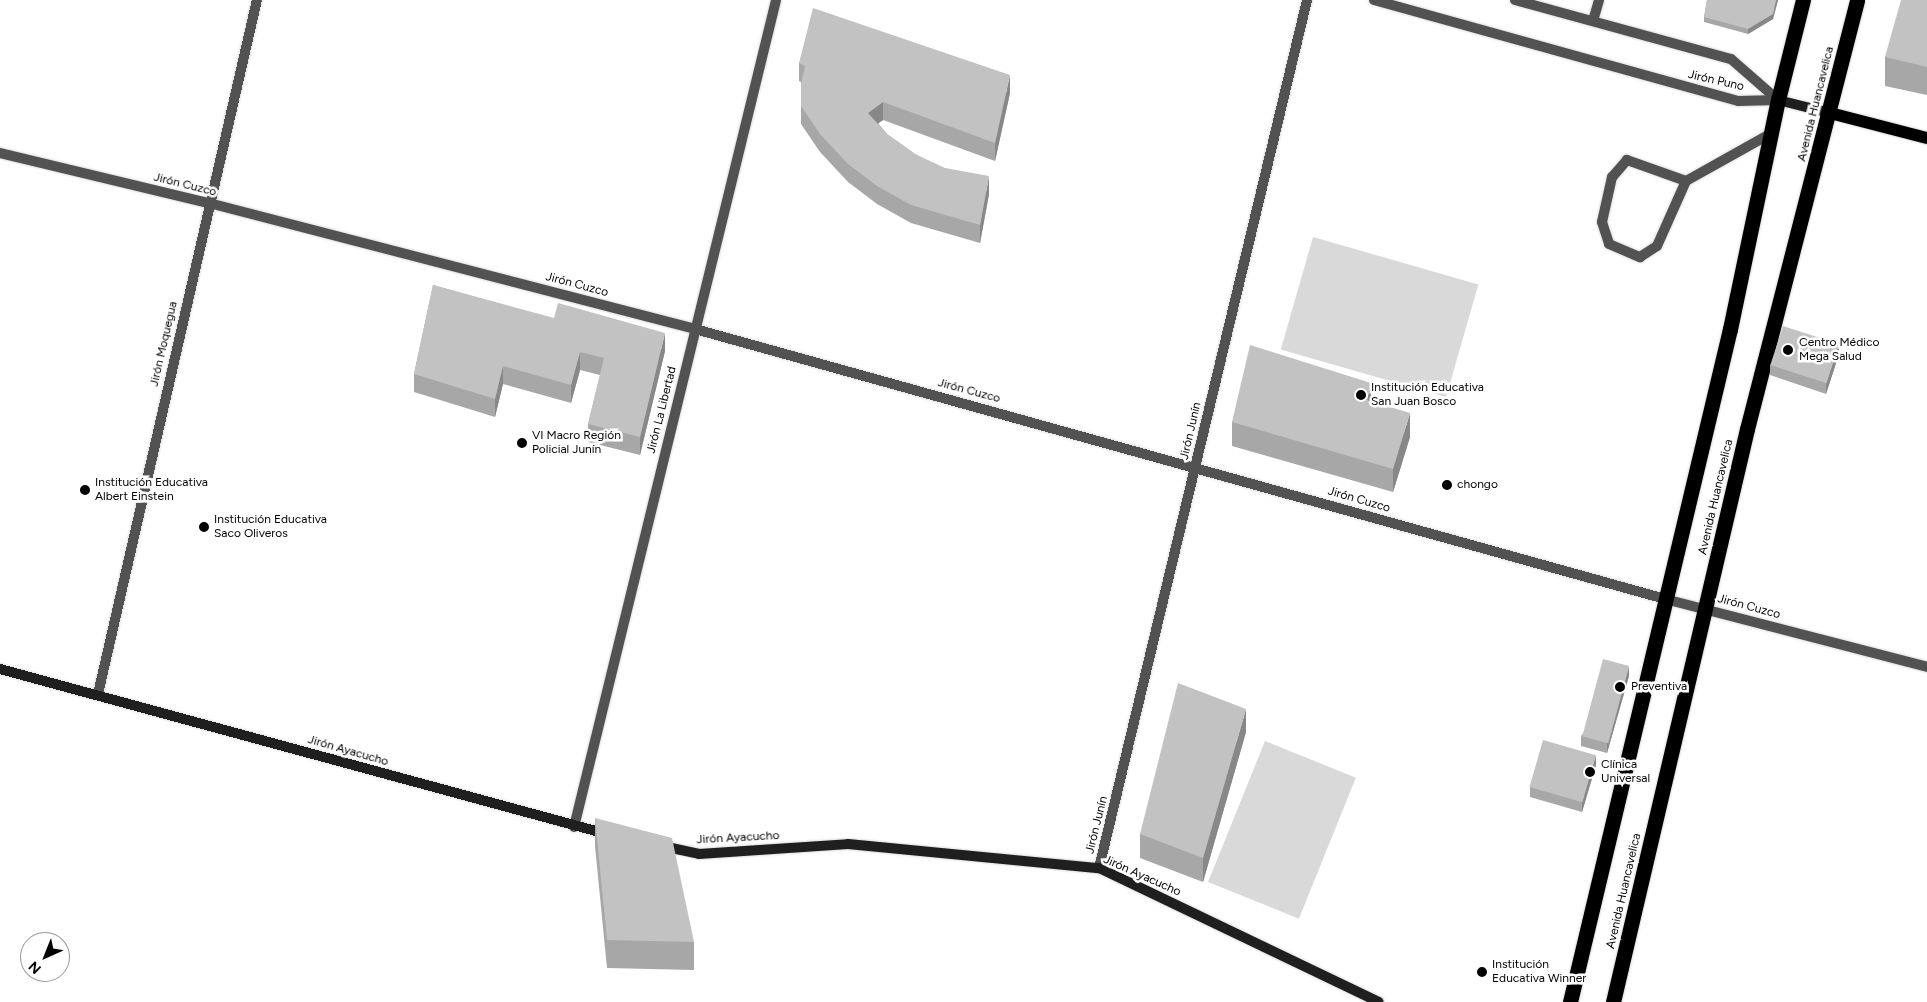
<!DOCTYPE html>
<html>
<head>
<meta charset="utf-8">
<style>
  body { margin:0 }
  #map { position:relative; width:1927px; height:1002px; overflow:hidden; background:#fff; font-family:Figtree,sans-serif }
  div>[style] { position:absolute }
  .green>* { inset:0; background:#d9d9d9; transform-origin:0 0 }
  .roads { filter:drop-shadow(0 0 1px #dbdbdb) drop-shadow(0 0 1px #dbdbdb) }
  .lane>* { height:10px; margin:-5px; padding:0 5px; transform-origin:5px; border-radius:5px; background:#525252 }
  .street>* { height:10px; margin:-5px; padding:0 5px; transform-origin:5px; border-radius:5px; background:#525252 }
  .secondary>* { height:10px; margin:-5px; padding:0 5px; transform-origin:5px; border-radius:5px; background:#1f1f1f }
  .primary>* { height:12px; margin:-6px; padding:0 6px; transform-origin:6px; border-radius:6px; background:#000 }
  .highway>* { height:15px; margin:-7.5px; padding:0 7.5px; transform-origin:7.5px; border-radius:7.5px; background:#000 }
  .wall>* { inset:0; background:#a7a7a7 }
  .shaded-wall>* { inset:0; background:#888 }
  .building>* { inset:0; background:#c2c2c2; transform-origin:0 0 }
  .dots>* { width:14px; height:14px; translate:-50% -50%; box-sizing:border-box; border:2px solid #fff; border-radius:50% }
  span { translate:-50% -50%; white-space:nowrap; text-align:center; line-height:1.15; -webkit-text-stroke:5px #fff; paint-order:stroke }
  .street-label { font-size:12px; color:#000 }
  .poi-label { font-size:12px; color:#000 }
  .left { translate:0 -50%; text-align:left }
  .north { position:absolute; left:20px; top:932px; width:50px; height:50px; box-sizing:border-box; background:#fff; border:1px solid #999; border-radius:50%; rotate:224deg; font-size:14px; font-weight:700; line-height:20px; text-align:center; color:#000 }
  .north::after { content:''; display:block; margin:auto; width:18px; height:22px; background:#000; clip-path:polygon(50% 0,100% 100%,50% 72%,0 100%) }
</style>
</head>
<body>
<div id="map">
  <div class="green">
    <i style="left:1313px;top:237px;width:172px;height:117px;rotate:16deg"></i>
    <i style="left:1265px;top:741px;width:98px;height:152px;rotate:22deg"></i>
  </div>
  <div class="roads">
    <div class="lane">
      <i style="left:1593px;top:21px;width:22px;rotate:-74deg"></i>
      <i style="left:1686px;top:181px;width:63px;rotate:-160.4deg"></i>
      <i style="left:1627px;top:160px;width:23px;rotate:131deg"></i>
      <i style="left:1612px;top:177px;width:46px;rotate:102.5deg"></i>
      <i style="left:1602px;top:222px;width:23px;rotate:72deg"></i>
      <i style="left:1609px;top:244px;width:34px;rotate:23deg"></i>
      <i style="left:1640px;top:257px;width:20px;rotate:-33deg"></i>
      <i style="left:1657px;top:246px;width:71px;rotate:-66deg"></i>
      <i style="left:1686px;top:181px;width:96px;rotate:-29.2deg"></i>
    </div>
    <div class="street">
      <i style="left:1374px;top:0;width:378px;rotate:15.5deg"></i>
      <i style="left:1738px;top:101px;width:40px;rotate:-1.4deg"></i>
      <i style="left:1515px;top:0;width:224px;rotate:15.3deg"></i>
      <i style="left:1731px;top:59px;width:62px;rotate:41.1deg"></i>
      <i style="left:0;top:153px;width:215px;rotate:13.5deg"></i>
      <i style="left:209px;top:203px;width:502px;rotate:14.53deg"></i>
      <i style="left:695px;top:329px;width:1007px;rotate:15.55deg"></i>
      <i style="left:1665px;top:599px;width:271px;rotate:14.5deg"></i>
      <i style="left:98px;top:694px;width:712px;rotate:-77.1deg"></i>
      <i style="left:574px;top:827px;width:851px;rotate:-76.27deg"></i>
      <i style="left:1099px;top:868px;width:893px;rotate:-76.52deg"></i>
    </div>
    <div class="secondary">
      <i style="left:1778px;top:100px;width:54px;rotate:14deg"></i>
      <i style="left:0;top:669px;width:629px;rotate:15.21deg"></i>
      <i style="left:662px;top:846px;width:38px;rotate:12deg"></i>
      <i style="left:699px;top:854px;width:149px;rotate:-3.8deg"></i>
      <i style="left:848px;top:844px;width:252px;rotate:5.5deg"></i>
      <i style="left:1099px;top:868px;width:310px;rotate:25.6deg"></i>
    </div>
    <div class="primary">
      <i style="left:1830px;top:113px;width:100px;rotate:14.5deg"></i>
    </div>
    <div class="highway">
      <i style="left:1570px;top:1002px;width:692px;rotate:-76.63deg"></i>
      <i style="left:1730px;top:329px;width:234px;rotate:-78.2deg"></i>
      <i style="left:1778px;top:100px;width:103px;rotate:-76deg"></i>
      <i style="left:1613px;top:1002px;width:588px;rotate:-76.84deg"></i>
      <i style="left:1747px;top:429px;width:443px;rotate:-75.6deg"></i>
    </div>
  </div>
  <div class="wall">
    <i style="clip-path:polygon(1707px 0,1778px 0,1773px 19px,1748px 34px,1704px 22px,1704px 17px)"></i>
    <i style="clip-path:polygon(1927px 0,1927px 95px,1885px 86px,1885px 57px)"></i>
    <i style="clip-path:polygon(799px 63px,1010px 93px,995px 161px,883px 120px,878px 123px,887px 134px,915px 154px,989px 194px,980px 243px,911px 223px,877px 204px,848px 182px,820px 152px,801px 124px,801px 82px,799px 81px)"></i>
    <i style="clip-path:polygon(433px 285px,665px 351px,640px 455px,588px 442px,588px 424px,600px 375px,580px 370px,571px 403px,503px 384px,495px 417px,414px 392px,414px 374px)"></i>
    <i style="clip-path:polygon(1839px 354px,1826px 394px,1770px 375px,1770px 365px)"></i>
    <i style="clip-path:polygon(1371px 401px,1410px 437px,1393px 492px,1232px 446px,1232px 422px)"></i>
    <i style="clip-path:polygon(1629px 676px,1607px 753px,1581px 746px,1581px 736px)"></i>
    <i style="clip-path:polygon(1246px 732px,1203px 882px,1140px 858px,1140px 834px)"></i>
    <i style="clip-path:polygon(1596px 765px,1582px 812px,1530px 797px,1530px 787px)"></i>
    <i style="clip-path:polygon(595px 818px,694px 942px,694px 970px,607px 968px,595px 846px)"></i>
  </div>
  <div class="shaded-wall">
    <i style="clip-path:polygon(1776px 0,1778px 0,1773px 19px,1748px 34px,1748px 29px)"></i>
    <i style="clip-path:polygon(1010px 75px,1010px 93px,995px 161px,995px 143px)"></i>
    <i style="clip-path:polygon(883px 102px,883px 120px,868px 131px,868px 113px)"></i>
    <i style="clip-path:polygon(989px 176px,989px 194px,980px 243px,980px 225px)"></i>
    <i style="clip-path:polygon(665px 333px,665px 351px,640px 455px,640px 437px)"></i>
    <i style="clip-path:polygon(1839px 344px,1839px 354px,1826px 394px,1826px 384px)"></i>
    <i style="clip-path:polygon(580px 352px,580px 370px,571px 403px,571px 385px)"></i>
    <i style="clip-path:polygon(503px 366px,503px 384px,495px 417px,495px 399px)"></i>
    <i style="clip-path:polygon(1371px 383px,1371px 407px,1367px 400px)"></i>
    <i style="clip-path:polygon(1410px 413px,1410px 437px,1393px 492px,1393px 469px)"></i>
    <i style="clip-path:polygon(1629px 666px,1629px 676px,1607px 753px,1607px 743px)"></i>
    <i style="clip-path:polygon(1246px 709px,1246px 732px,1203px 882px,1203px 858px)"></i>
    <i style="clip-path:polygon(1596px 755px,1596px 765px,1582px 812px,1582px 802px)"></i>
  </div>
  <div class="building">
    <i style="clip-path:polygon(1707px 0,1776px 0,1773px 14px,1748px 29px,1704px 17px)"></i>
    <i style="clip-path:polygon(1901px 0,1927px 0,1927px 67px,1885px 57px)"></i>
    <i style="clip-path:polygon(813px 8px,1010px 75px,995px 143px,883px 102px,868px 113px,887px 134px,915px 154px,945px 168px,989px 176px,980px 225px,911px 205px,877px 186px,848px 164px,820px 134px,801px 106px,801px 84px,805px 66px,799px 63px)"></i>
    <i style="clip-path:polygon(433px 285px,554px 318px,558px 303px,665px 333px,640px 437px,588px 424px,604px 358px,580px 352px,571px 385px,503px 366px,495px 399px,414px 374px)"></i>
    <i style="left:1783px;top:326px;width:59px;height:41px;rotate:18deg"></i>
    <i style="clip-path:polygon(1250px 345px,1371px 383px,1367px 400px,1410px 413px,1393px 469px,1232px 422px)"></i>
    <i style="left:1603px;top:659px;width:27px;height:80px;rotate:15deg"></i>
    <i style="clip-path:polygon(1178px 683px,1246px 709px,1203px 858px,1140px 834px)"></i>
    <i style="left:1543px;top:740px;width:55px;height:49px;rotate:16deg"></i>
    <i style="clip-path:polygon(595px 818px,672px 838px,694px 942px,607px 940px)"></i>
  </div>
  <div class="dots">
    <i style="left:1788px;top:350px;background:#000"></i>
    <i style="left:1361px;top:395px;background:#000"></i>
    <i style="left:522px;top:443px;background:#000"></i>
    <i style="left:1447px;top:485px;background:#000"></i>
    <i style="left:85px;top:490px;background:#000"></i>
    <i style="left:204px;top:527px;background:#000"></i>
    <i style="left:1620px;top:687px;background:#000"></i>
    <i style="left:1590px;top:772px;background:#000"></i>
    <i style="left:1482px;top:972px;background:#000"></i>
  </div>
  <div class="street-label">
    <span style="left:1716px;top:81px;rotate:13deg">Jirón Puno</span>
    <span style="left:1816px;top:104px;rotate:-76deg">Avenida Huancavelica</span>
    <span style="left:185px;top:185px;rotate:14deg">Jirón Cuzco</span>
    <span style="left:577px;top:285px;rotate:15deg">Jirón Cuzco</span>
    <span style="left:164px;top:344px;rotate:-77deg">Jirón Moquegua</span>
    <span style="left:969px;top:391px;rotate:15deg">Jirón Cuzco</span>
    <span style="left:662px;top:410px;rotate:-76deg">Jirón La Libertad</span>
    <span style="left:1191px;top:431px;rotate:-77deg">Jirón Junín</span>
    <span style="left:1716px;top:497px;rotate:-77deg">Avenida Huancavelica</span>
    <span style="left:1359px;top:500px;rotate:16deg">Jirón Cuzco</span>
    <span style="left:1749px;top:607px;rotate:15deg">Jirón Cuzco</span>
    <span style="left:348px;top:751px;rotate:16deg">Jirón Ayacucho</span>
    <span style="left:1097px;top:825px;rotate:-76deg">Jirón Junín</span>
    <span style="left:738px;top:838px;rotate:-3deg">Jirón Ayacucho</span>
    <span style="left:1142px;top:876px;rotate:24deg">Jirón Ayacucho</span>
    <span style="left:1624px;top:891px;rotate:-77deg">Avenida Huancavelica</span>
  </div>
  <div class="poi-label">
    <span class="left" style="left:1799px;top:350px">Centro Médico<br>Mega Salud</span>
    <span class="left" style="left:1371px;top:395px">Institución Educativa<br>San Juan Bosco</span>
    <span class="left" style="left:532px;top:443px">VI Macro Región<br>Policial Junín</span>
    <span class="left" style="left:95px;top:490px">Institución Educativa<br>Albert Einstein</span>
    <span class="left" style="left:1457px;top:485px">chongo</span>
    <span class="left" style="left:214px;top:527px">Institución Educativa<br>Saco Oliveros</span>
    <span class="left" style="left:1631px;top:687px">Preventiva</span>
    <span class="left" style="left:1601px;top:772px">Clínica<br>Universal</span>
    <span class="left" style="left:1492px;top:972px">Institución<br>Educativa Winner</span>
  </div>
  <div class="north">N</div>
</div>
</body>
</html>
